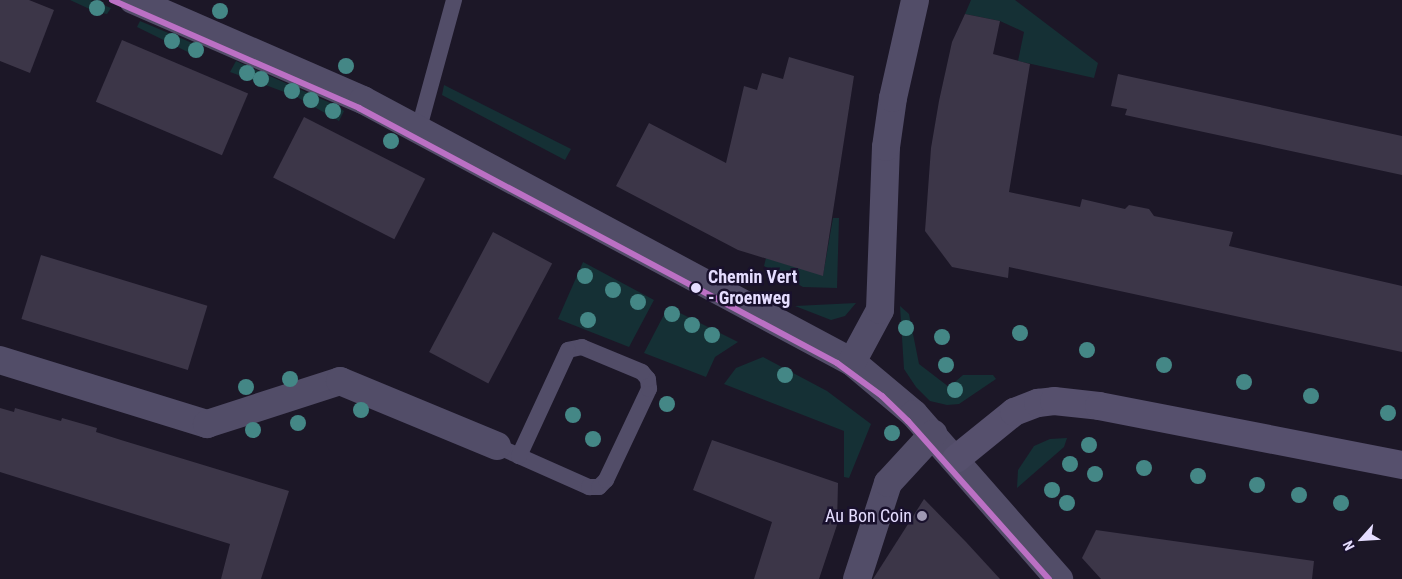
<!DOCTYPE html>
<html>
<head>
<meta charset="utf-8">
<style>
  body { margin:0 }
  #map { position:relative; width:1402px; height:579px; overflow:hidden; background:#1c1727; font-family:"Roboto Condensed",sans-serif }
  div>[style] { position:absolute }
  .green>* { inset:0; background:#153035 }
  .building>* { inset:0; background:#3c3648; transform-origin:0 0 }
  .lane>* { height:16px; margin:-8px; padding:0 8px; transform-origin:8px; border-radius:8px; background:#524d68 }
  .street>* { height:28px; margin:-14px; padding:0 14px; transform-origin:14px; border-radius:14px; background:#524d68 }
  .secondary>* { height:28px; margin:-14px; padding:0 14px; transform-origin:14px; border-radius:14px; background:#56506d }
  .tram-1>* { height:6px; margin:-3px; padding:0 3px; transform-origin:3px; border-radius:3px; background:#bb70c4 }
  .trees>* { width:16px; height:16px; margin:-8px; border-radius:50%; background:#448786 }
  .dots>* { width:14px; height:14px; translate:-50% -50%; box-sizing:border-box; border:2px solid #19112d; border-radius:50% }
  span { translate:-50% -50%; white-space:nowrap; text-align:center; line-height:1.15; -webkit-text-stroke:5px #19112d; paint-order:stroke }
  .stop-label { font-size:18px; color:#e5ddff; font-weight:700 }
  .left { translate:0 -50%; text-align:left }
  .poi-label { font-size:18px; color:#e5ddff }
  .right { translate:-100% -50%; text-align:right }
  .north { position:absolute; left:1337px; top:514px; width:50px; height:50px; -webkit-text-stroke:4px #19112d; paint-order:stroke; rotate:244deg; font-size:14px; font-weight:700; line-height:20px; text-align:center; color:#e5ddff }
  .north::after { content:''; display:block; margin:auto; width:18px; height:22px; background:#e5ddff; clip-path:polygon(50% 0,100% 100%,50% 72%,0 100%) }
</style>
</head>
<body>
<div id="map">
  <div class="green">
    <i style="clip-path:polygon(70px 0,91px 0,111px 8px,107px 14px,96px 12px)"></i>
    <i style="clip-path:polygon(971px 0,1015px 0,1098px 63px,1094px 78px,1018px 61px,1024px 32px,1000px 21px,965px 14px)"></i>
    <i style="clip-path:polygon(140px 21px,204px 48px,200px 58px,137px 27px)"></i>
    <i style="clip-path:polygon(236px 61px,335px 105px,344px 111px,339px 121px,295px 96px,230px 72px)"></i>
    <i style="clip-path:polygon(444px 85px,571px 149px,565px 160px,442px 95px)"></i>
    <i style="clip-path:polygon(833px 218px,839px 218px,837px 288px,803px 287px,764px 266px,766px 258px,823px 275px)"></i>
    <i style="clip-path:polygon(583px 262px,654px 300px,629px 347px,558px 319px)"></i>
    <i style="clip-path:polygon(856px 303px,845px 316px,831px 320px,795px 306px)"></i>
    <i style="clip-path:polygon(900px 306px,909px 314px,919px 364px,949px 387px,963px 375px,993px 375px,996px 379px,959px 404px,947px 405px,930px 401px,916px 387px,904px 369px)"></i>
    <i style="clip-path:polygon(668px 307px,738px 342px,715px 357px,706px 377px,644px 353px)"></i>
    <i style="clip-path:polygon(763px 357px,827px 391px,871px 424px,849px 478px,844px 477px,844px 431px,724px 384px,736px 368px)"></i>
    <i style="clip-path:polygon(1067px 438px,1064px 447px,1017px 488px,1018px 470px,1034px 446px,1050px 439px)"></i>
  </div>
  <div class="building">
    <i style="clip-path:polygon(0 0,29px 0,54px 10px,30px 73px,0 61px)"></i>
    <i style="clip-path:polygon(965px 14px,1000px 21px,993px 54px,1030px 64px,1009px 192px,1080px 207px,1082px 199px,1125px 209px,1129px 205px,1149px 209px,1154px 216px,1233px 232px,1229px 246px,1402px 286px,1402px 352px,1009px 267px,1008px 278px,952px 267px,925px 231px,931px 148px,939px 101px,952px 42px)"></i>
    <i style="left:122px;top:40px;width:137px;height:67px;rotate:23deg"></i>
    <i style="clip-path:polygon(789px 57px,854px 76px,823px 276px,738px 250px,616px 186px,649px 123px,726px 163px,744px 86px,757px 90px,762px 73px,783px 79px)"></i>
    <i style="clip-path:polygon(1118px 74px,1402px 136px,1402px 175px,1125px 115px,1127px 109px,1111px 106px)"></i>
    <i style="left:304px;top:117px;width:136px;height:68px;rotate:27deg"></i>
    <i style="left:493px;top:232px;width:67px;height:136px;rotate:28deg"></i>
    <i style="left:41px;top:255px;width:174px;height:67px;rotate:17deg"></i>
    <i style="clip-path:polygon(0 408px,14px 412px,15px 408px,61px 421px,62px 418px,97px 428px,96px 432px,121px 440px,289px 491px,261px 579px,221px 579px,230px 544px,0 472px)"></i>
    <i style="clip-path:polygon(712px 440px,838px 483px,837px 525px,819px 579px,754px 579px,772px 522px,693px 490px)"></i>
    <i style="clip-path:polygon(924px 499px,966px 542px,1000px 579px,873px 579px)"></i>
    <i style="clip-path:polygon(1096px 530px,1314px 561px,1312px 579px,1101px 579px,1082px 558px)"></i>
  </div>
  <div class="lane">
    <i style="left:419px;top:128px;width:133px;rotate:-74.7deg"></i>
    <i style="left:497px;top:446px;width:24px;rotate:24deg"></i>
    <i style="left:519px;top:456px;width:77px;rotate:23.9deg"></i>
    <i style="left:589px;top:487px;width:10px"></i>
    <i style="left:599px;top:487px;width:10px;rotate:-45deg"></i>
    <i style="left:606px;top:480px;width:101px;rotate:-64.7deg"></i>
    <i style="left:649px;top:389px;width:10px;rotate:-96deg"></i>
    <i style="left:648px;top:379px;width:9px;rotate:-131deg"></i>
    <i style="left:642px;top:372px;width:65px;rotate:-157.4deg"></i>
    <i style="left:582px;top:347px;width:14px;rotate:168deg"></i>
    <i style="left:568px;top:350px;width:117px;rotate:114.8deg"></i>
  </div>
  <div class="street">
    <i style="left:133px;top:0;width:251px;rotate:23.5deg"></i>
    <i style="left:363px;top:100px;width:555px;rotate:28.18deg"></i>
    <i style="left:852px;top:362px;width:81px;rotate:40deg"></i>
    <i style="left:914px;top:414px;width:220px;rotate:48.7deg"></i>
    <i style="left:0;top:360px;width:217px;rotate:17.2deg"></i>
    <i style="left:207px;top:424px;width:140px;rotate:-17.9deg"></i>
    <i style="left:340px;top:381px;width:170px;rotate:22.5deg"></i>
    <i style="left:852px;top:362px;width:59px;rotate:-61.7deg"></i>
    <i style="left:880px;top:310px;width:163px;rotate:-87.9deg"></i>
    <i style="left:886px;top:147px;width:49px;rotate:-81.9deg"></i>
    <i style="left:893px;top:98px;width:100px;rotate:-77.3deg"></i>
    <i style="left:857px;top:579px;width:101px;rotate:-72.1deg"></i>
    <i style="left:888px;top:483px;width:67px;rotate:-47.4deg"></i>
  </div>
  <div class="secondary">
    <i style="left:956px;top:459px;width:75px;rotate:-39deg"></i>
    <i style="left:1014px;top:412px;width:26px;rotate:-21deg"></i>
    <i style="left:1038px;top:403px;width:16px;rotate:-7deg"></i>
    <i style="left:1054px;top:401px;width:45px;rotate:6.3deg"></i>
    <i style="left:1099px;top:406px;width:309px;rotate:11deg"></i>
  </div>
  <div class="tram-1">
    <i style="left:112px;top:0;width:270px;rotate:23.6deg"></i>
    <i style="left:359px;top:108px;width:542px;rotate:28.08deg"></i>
    <i style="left:837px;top:363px;width:56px;rotate:36.3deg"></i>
    <i style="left:882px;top:396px;width:36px;rotate:44deg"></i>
    <i style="left:908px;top:421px;width:212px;rotate:48.3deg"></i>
  </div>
  <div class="trees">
    <i style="left:97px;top:8px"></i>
    <i style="left:220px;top:11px"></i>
    <i style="left:172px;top:41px"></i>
    <i style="left:196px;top:50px"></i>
    <i style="left:346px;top:66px"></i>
    <i style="left:247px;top:73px"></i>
    <i style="left:261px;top:79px"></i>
    <i style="left:292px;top:91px"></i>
    <i style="left:311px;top:100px"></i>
    <i style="left:333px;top:111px"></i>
    <i style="left:391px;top:141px"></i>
    <i style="left:585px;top:276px"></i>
    <i style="left:613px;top:290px"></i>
    <i style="left:638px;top:302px"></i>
    <i style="left:672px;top:314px"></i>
    <i style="left:588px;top:320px"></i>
    <i style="left:692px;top:325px"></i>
    <i style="left:906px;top:328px"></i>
    <i style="left:1020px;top:333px"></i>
    <i style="left:712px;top:335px"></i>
    <i style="left:942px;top:337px"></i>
    <i style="left:1087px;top:350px"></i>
    <i style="left:946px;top:365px"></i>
    <i style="left:1164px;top:365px"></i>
    <i style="left:785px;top:375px"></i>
    <i style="left:290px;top:379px"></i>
    <i style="left:1244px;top:382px"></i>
    <i style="left:246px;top:387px"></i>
    <i style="left:955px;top:390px"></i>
    <i style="left:1311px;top:396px"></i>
    <i style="left:667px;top:404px"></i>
    <i style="left:361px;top:410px"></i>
    <i style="left:1388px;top:413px"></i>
    <i style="left:573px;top:415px"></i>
    <i style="left:298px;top:423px"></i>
    <i style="left:253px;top:430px"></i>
    <i style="left:892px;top:433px"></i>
    <i style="left:593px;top:439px"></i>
    <i style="left:1089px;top:445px"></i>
    <i style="left:1070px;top:464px"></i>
    <i style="left:1144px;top:468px"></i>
    <i style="left:1095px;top:474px"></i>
    <i style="left:1198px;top:476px"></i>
    <i style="left:1257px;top:485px"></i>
    <i style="left:1052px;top:490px"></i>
    <i style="left:1299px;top:495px"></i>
    <i style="left:1067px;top:503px"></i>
    <i style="left:1341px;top:503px"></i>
  </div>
  <div class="dots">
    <i style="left:696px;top:288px;background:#e5ddff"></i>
    <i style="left:922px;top:516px;background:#9f98b3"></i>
  </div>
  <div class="stop-label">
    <span class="left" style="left:708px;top:288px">Chemin Vert<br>- Groenweg</span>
  </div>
  <div class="poi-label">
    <span class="right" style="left:912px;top:516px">Au Bon Coin</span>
  </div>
  <div class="north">N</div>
</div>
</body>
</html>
